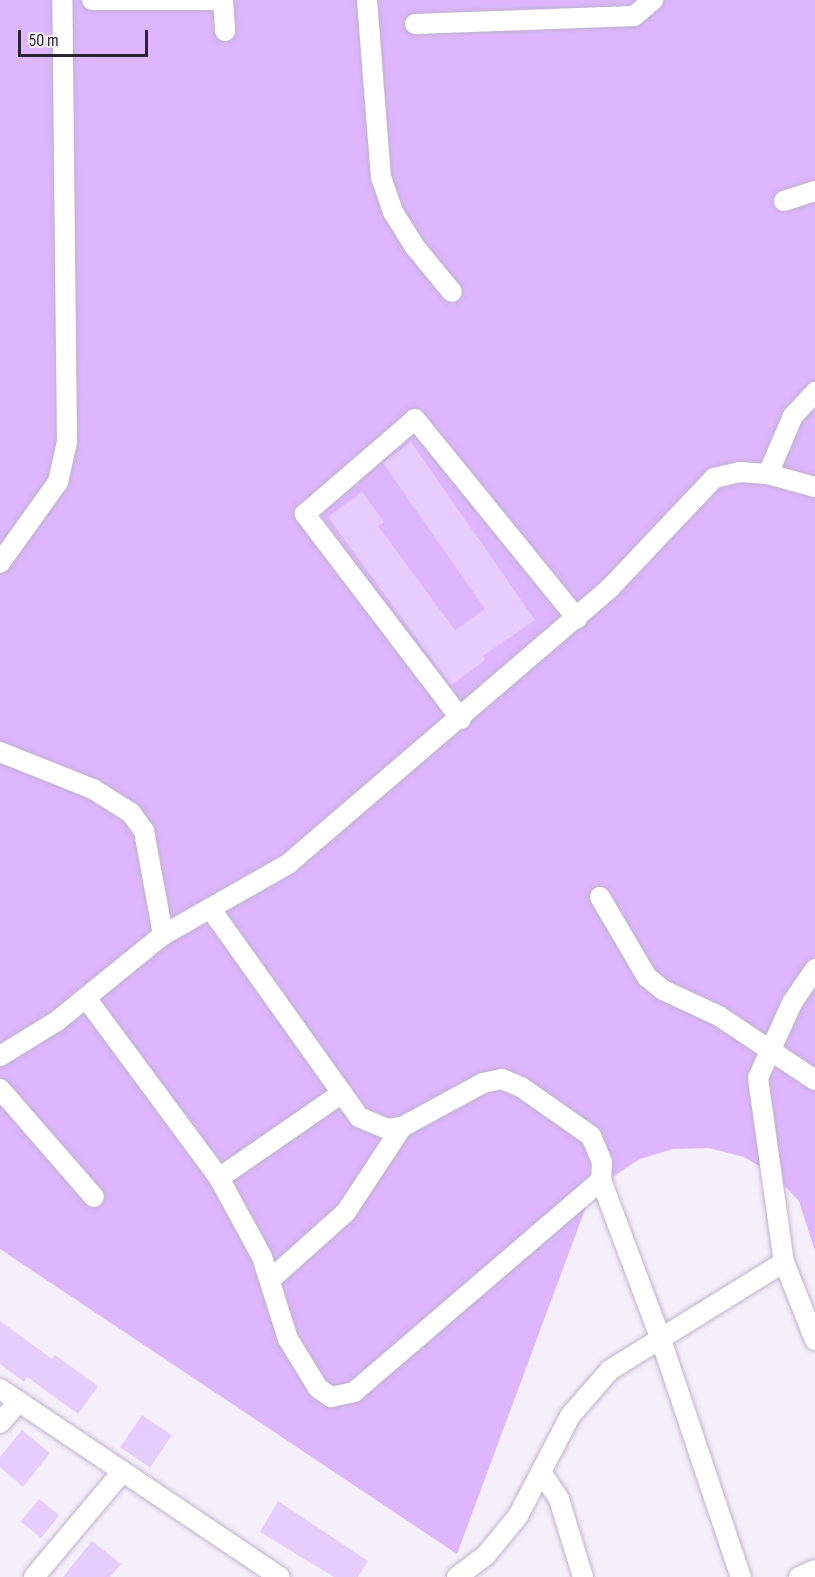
<!DOCTYPE html>
<html>
<head>
<meta charset="utf-8">
<style>
  body { margin:0 }
  #map { position:relative; width:815px; height:1577px; overflow:hidden; background:#f5effb; font-family:"Sofia Sans Condensed",sans-serif }
  div>[style] { position:absolute }
  .green>* { inset:0; background:#ddb6fe }
  .building>* { inset:0; background:#e7ccfe; transform-origin:0 0 }
  .roads { filter:drop-shadow(0 0 2px #c1b2ce) drop-shadow(0 0 2px #c1b2ce) }
  .minor>* { height:20px; margin:-10px; padding:0 10px; transform-origin:10px; border-radius:10px; background:#fff }
  span { translate:-50% -50%; white-space:nowrap; text-align:center; line-height:1.15; -webkit-text-stroke:5px #f5effb; paint-order:stroke }
  .scale { position:absolute; left:18px; top:30px; width:130px; height:27px; box-sizing:border-box; border:3px solid #2a252f; border-top:0; padding-left:8px; font-size:18px; line-height:21px; white-space:nowrap; color:#2a252f; -webkit-text-stroke:4px #f5effb; paint-order:stroke }
</style>
</head>
<body>
<div id="map">
  <div class="green">
    <i style="clip-path:polygon(0 0,815px 0,815px 1251px,799px 1201px,774px 1175px,744px 1157px,709px 1148px,673px 1149px,640px 1159px,611px 1178px,587px 1204px,457px 1554px,0 1249px)"></i>
  </div>
  <div class="building">
    <i style="clip-path:polygon(411px 442px,535px 620px,483px 656px,485px 660px,451px 685px,328px 517px,362px 492px,384px 522px,378px 526px,455px 630px,485px 609px,383px 463px)"></i>
    <i style="clip-path:polygon(0 1321px,52px 1359px,55px 1355px,98px 1386px,78px 1414px,27px 1377px,24px 1382px,0 1364px)"></i>
    <i style="left:142px;top:1415px;width:36px;height:39px;rotate:34deg"></i>
    <i style="clip-path:polygon(22px 1430px,50px 1453px,23px 1487px,0 1467px,0 1457px)"></i>
    <i style="left:39px;top:1499px;width:26px;height:29px;rotate:39deg"></i>
    <i style="clip-path:polygon(278px 1501px,368px 1561px,358px 1577px,334px 1577px,260px 1532px)"></i>
    <i style="clip-path:polygon(92px 1541px,121px 1564px,110px 1577px,63px 1577px)"></i>
  </div>
  <div class="roads">
    <div class="minor">
      <i style="left:92px;top:0;width:125px"></i>
      <i style="left:223px;top:0;width:31px;rotate:86deg"></i>
      <i style="left:367px;top:0;width:178px;rotate:85.5deg"></i>
      <i style="left:381px;top:177px;width:37px;rotate:71deg"></i>
      <i style="left:393px;top:212px;width:41px;rotate:57.8deg"></i>
      <i style="left:415px;top:247px;width:58px;rotate:50.6deg"></i>
      <i style="left:415px;top:24px;width:219px;rotate:-2.1deg"></i>
      <i style="left:634px;top:16px;width:25px;rotate:-40deg"></i>
      <i style="left:784px;top:201px;width:33px;rotate:-18deg"></i>
      <i style="left:768px;top:474px;width:63px;rotate:-66.7deg"></i>
      <i style="left:793px;top:416px;width:33px;rotate:-47deg"></i>
      <i style="left:0;top:563px;width:100px;rotate:-54.4deg"></i>
      <i style="left:58px;top:482px;width:41px;rotate:-77.3deg"></i>
      <i style="left:67px;top:442px;width:442px;rotate:-90.6deg"></i>
      <i style="left:461px;top:719px;width:258px;rotate:-127.3deg"></i>
      <i style="left:305px;top:514px;width:145px;rotate:-40.8deg"></i>
      <i style="left:415px;top:419px;width:257px;rotate:50.9deg"></i>
      <i style="left:0;top:752px;width:100px;rotate:21.7deg"></i>
      <i style="left:93px;top:789px;width:45px;rotate:32.3deg"></i>
      <i style="left:131px;top:813px;width:22px;rotate:54deg"></i>
      <i style="left:144px;top:831px;width:106px;rotate:79.6deg"></i>
      <i style="left:600px;top:897px;width:93px;rotate:59.6deg"></i>
      <i style="left:647px;top:977px;width:21px;rotate:39deg"></i>
      <i style="left:663px;top:990px;width:62px;rotate:24.9deg"></i>
      <i style="left:719px;top:1016px;width:115px;rotate:33.7deg"></i>
      <i style="left:210px;top:908px;width:257px;rotate:54.5deg"></i>
      <i style="left:359px;top:1117px;width:30px;rotate:23deg"></i>
      <i style="left:387px;top:1129px;width:15px;rotate:-8deg"></i>
      <i style="left:402px;top:1127px;width:92px;rotate:-28.5deg"></i>
      <i style="left:483px;top:1083px;width:19px;rotate:-12deg"></i>
      <i style="left:502px;top:1079px;width:21px;rotate:23deg"></i>
      <i style="left:521px;top:1087px;width:85px;rotate:35deg"></i>
      <i style="left:591px;top:1136px;width:28px;rotate:67deg"></i>
      <i style="left:602px;top:1162px;width:18px;rotate:93deg"></i>
      <i style="left:601px;top:1180px;width:168px;rotate:69.4deg"></i>
      <i style="left:660px;top:1337px;width:253px;rotate:71.4deg"></i>
      <i style="left:815px;top:969px;width:41px;rotate:124.1deg"></i>
      <i style="left:792px;top:1003px;width:82px;rotate:114.4deg"></i>
      <i style="left:758px;top:1078px;width:186px;rotate:82deg"></i>
      <i style="left:784px;top:1262px;width:84px;rotate:68.3deg"></i>
      <i style="left:86px;top:998px;width:224px;rotate:53.5deg"></i>
      <i style="left:219px;top:1178px;width:90px;rotate:61.4deg"></i>
      <i style="left:262px;top:1257px;width:86px;rotate:72.4deg"></i>
      <i style="left:288px;top:1339px;width:57px;rotate:58.5deg"></i>
      <i style="left:318px;top:1388px;width:16px;rotate:35deg"></i>
      <i style="left:331px;top:1397px;width:24px;rotate:-12deg"></i>
      <i style="left:354px;top:1392px;width:326px;rotate:-40.6deg"></i>
      <i style="left:0;top:1056px;width:67px;rotate:-31.6deg"></i>
      <i style="left:57px;top:1021px;width:136px;rotate:-39.1deg"></i>
      <i style="left:163px;top:935px;width:144px;rotate:-29.6deg"></i>
      <i style="left:288px;top:864px;width:424px;rotate:-40.6deg"></i>
      <i style="left:610px;top:588px;width:151px;rotate:-46.6deg"></i>
      <i style="left:714px;top:478px;width:27px;rotate:-13deg"></i>
      <i style="left:740px;top:472px;width:28px;rotate:4deg"></i>
      <i style="left:768px;top:474px;width:49px;rotate:15.5deg"></i>
      <i style="left:0;top:1089px;width:143px;rotate:49deg"></i>
      <i style="left:219px;top:1178px;width:150px;rotate:-34.6deg"></i>
      <i style="left:270px;top:1280px;width:102px;rotate:-41.8deg"></i>
      <i style="left:346px;top:1212px;width:102px;rotate:-56.6deg"></i>
      <i style="left:0;top:1389px;width:337px;rotate:33.9deg"></i>
      <i style="left:0;top:1423px;width:28px;rotate:-49deg"></i>
      <i style="left:541px;top:1472px;width:32px;rotate:56deg"></i>
      <i style="left:559px;top:1499px;width:82px;rotate:72.9deg"></i>
      <i style="left:34px;top:1577px;width:138px;rotate:-50deg"></i>
      <i style="left:457px;top:1577px;width:36px;rotate:-37deg"></i>
      <i style="left:486px;top:1555px;width:50px;rotate:-50.6deg"></i>
      <i style="left:518px;top:1516px;width:113px;rotate:-62.5deg"></i>
      <i style="left:570px;top:1416px;width:61px;rotate:-49deg"></i>
      <i style="left:610px;top:1370px;width:205px;rotate:-31.8deg"></i>
      <i style="left:799px;top:1577px;width:17px;rotate:-24deg"></i>
    </div>
  </div>
  <div class="scale">50 m</div>
</div>
</body>
</html>
